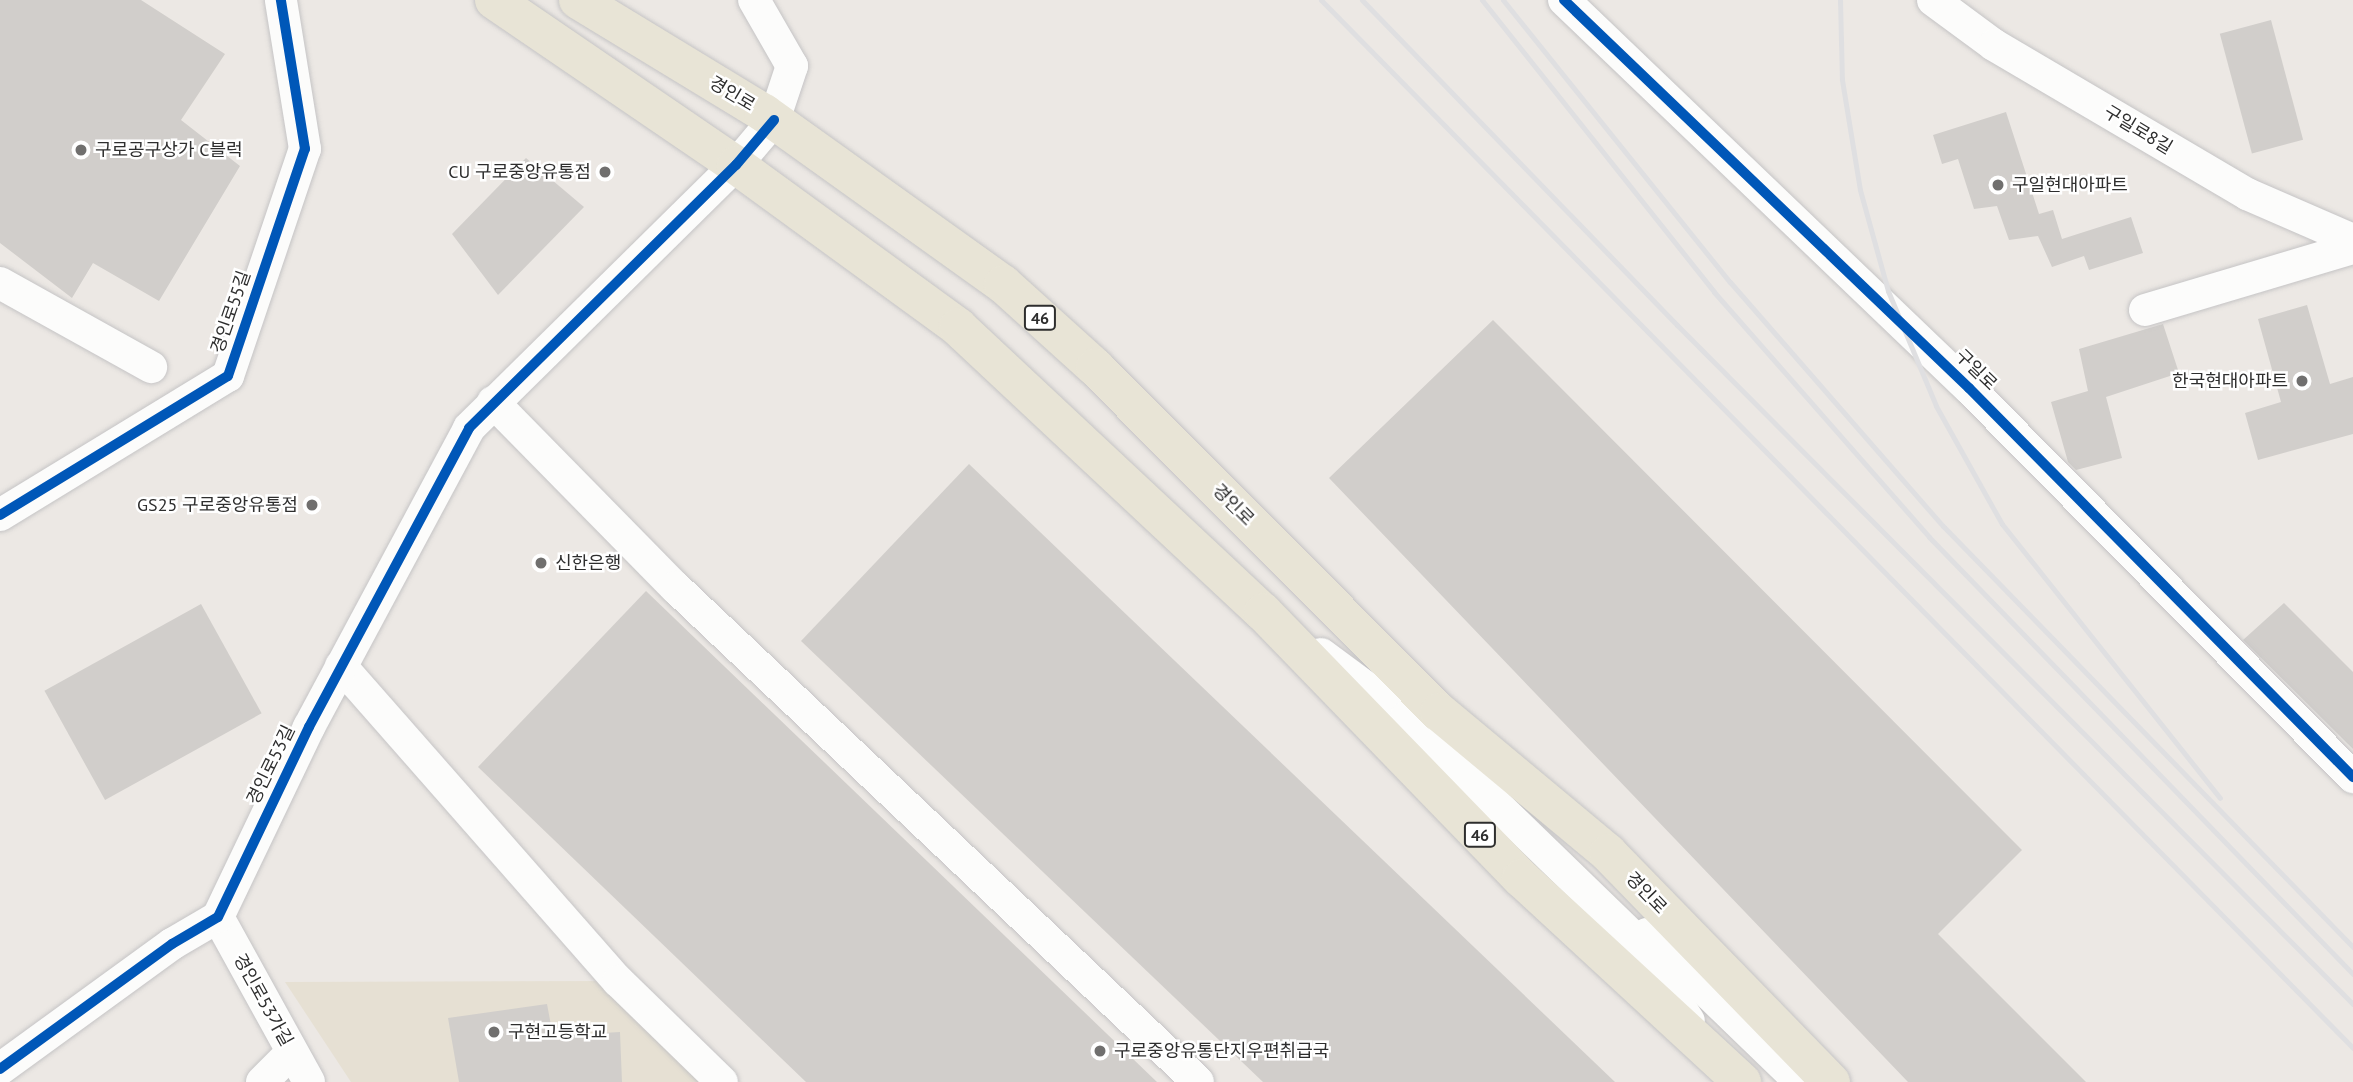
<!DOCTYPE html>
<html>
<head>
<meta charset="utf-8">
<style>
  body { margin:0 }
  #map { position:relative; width:2353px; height:1082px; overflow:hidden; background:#ece8e4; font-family:"PT Sans","Noto Sans KR",sans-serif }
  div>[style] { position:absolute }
  .education>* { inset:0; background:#e6e0d3 }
  .building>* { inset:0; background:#d1cecb; transform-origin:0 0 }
  .roads { filter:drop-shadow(0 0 2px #c5c4c5) drop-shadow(0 0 2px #c5c4c5) }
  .minor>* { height:32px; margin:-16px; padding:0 16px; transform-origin:16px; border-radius:16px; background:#fcfcfb }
  .major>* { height:38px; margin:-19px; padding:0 19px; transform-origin:19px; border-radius:19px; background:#e8e4d6 }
  .rail>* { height:5px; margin:-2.5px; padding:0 2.5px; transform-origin:2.5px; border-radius:2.5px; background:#dfdfe1 }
  .cycleway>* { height:10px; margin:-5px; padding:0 5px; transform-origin:5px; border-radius:5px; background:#0057b8 }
  .dots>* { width:19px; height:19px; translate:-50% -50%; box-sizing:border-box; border:4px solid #fff; border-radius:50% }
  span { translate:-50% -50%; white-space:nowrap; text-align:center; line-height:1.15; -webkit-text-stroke:5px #fff; paint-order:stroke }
  .shield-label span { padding:2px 5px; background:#fff; border:2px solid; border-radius:5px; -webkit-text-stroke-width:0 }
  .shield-label { font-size:16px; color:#2e2e2e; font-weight:700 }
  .street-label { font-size:18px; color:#2e2e2e }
  .poi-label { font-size:18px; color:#2e2e2e }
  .left { translate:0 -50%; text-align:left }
  .right { translate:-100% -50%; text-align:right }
</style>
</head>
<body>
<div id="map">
  <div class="education">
    <i style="clip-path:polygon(618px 981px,722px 1082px,351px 1082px,285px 982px)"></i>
  </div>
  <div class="building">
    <i style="clip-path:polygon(0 0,141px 0,225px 54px,181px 120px,240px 166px,159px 301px,93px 263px,72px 298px,0 243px)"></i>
    <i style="left:2271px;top:20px;width:124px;height:53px;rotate:75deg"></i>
    <i style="clip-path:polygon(2006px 112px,2039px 214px,2053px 210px,2062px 239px,2131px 217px,2143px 253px,2089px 270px,2084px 256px,2052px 267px,2038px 236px,2009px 240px,1997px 206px,1974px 209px,1958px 159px,1942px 164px,1933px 135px)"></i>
    <i style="clip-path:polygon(526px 158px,584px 207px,498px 295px,452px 234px)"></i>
    <i style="clip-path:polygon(2307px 305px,2330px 384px,2353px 377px,2353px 434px,2258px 460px,2245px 413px,2281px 402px,2258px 319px)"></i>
    <i style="clip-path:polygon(1493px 320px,2022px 850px,1938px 934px,2086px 1082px,1908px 1082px,1329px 478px)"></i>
    <i style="clip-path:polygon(2163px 324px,2179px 373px,2106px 397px,2122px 458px,2076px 470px,2068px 462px,2051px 402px,2088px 391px,2079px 349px)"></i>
    <i style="clip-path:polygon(969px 464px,1615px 1082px,1263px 1082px,801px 641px)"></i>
    <i style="clip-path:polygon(646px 591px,1157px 1082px,806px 1082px,478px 767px)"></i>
    <i style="clip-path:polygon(2284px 603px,2353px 672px,2353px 749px,2243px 640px)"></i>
    <i style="left:201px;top:604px;width:125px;height:179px;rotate:61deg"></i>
    <i style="clip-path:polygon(547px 1004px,553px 1036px,620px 1032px,622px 1082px,459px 1082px,448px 1018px)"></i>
  </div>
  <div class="roads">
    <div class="minor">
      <i style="left:1564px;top:0;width:561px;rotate:43.77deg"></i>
      <i style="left:1969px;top:388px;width:547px;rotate:45.37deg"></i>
      <i style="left:1933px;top:0;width:76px;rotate:36.4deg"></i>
      <i style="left:1994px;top:45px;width:294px;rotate:30.5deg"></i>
      <i style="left:2247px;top:194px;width:116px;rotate:23.5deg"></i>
      <i style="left:0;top:283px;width:173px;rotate:29.1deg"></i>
      <i style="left:2145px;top:310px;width:217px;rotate:-16.6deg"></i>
      <i style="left:493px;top:402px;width:260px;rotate:45.5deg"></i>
      <i style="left:675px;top:587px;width:720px;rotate:43.42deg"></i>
      <i style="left:0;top:515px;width:267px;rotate:-31.4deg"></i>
      <i style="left:228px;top:376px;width:240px;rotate:-71.3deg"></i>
      <i style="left:305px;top:149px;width:151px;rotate:-99.2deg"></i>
      <i style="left:1321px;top:654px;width:106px;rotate:36.5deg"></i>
      <i style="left:1406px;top:717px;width:322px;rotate:44.1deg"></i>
      <i style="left:1637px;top:941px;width:95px;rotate:57deg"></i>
      <i style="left:341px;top:666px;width:419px;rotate:48.7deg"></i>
      <i style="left:618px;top:981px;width:145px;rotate:44.2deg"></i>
      <i style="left:218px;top:917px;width:188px;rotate:61.1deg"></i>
      <i style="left:1647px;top:934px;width:213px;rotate:44deg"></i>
      <i style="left:0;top:1069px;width:213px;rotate:-36deg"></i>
      <i style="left:172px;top:944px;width:53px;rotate:-30.4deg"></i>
      <i style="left:218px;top:917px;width:211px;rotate:-64.4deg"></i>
      <i style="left:309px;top:727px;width:339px;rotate:-61.8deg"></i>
      <i style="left:469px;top:428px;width:375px;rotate:-44.6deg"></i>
      <i style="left:736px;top:165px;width:59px;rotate:-49.8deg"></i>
      <i style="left:774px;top:120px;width:57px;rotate:-71.6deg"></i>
      <i style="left:792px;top:66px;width:76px;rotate:-119.9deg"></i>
      <i style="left:262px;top:1082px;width:42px;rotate:-45deg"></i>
    </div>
    <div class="major">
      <i style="left:494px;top:0;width:293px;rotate:34.3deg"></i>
      <i style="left:736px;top:165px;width:275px;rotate:36.1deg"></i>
      <i style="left:958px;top:327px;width:417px;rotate:43.1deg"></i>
      <i style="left:1263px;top:612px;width:371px;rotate:45.9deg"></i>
      <i style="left:1521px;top:878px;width:301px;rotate:42.7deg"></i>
      <i style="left:578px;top:0;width:218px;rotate:31.3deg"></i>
      <i style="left:764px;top:113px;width:294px;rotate:35.6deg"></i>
      <i style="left:1003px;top:284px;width:124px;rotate:42.1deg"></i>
      <i style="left:1095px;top:367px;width:487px;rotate:45.1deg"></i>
      <i style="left:1439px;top:712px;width:220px;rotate:39.8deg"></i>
      <i style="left:1608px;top:853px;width:320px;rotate:45.8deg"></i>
    </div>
  </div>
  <div class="rail">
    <i style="left:1321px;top:0;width:1471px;rotate:45.44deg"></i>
    <i style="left:1362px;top:0;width:453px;rotate:45.9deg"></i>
    <i style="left:1677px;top:325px;width:958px;rotate:45.13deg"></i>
    <i style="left:1482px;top:0;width:373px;rotate:51.5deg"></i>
    <i style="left:1714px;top:292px;width:326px;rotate:48.7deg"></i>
    <i style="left:1929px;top:537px;width:609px;rotate:45.87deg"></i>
    <i style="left:1503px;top:0;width:362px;rotate:51.2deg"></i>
    <i style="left:1730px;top:282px;width:324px;rotate:48.9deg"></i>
    <i style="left:1943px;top:526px;width:588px;rotate:45.76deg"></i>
    <i style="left:1840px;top:0;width:80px;rotate:88.6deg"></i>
    <i style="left:1842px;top:80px;width:111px;rotate:80.7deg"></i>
    <i style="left:1860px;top:190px;width:105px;rotate:74.5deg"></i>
    <i style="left:1888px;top:291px;width:125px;rotate:67.3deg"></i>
    <i style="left:1936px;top:406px;width:135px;rotate:60.8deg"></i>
    <i style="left:2002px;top:524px;width:350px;rotate:51.5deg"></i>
  </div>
  <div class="cycleway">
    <i style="left:1564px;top:0;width:561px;rotate:43.77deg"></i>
    <i style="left:1969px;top:388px;width:547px;rotate:45.37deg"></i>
    <i style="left:0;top:515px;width:267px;rotate:-31.4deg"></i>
    <i style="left:228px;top:376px;width:240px;rotate:-71.3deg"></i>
    <i style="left:305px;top:149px;width:151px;rotate:-99.2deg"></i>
    <i style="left:0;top:1069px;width:213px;rotate:-36deg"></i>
    <i style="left:172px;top:944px;width:53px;rotate:-30.4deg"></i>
    <i style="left:218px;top:917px;width:211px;rotate:-64.4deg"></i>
    <i style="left:309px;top:727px;width:339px;rotate:-61.8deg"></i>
    <i style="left:469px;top:428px;width:375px;rotate:-44.6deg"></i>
    <i style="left:736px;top:165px;width:59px;rotate:-49.8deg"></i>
  </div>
  <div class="dots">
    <i style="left:81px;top:150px;background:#706f6e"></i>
    <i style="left:605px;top:172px;background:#706f6e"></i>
    <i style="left:1998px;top:185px;background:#706f6e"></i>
    <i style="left:2302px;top:381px;background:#706f6e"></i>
    <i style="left:312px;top:505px;background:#706f6e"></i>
    <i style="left:541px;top:563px;background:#706f6e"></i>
    <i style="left:494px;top:1032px;background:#706f6e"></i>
    <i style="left:1100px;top:1051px;background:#706f6e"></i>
  </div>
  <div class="shield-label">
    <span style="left:1040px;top:318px">46</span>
    <span style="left:1480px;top:835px">46</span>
  </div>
  <div class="street-label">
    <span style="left:732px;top:94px;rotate:31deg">경인로</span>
    <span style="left:2138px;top:130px;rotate:31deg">구일로8길</span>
    <span style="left:231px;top:312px;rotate:-71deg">경인로55길</span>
    <span style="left:1976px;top:370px;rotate:44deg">구일로</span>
    <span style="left:1233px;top:505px;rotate:45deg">경인로</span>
    <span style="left:271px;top:765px;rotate:-64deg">경인로53길</span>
    <span style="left:1646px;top:893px;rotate:46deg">경인로</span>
    <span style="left:263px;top:1000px;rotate:61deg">경인로53가길</span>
  </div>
  <div class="poi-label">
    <span class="left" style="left:95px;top:150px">구로공구상가 C블럭</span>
    <span class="right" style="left:591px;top:172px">CU 구로중앙유통점</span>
    <span class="left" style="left:2012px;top:185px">구일현대아파트</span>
    <span class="right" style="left:2288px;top:381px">한국현대아파트</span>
    <span class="right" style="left:298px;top:505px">GS25 구로중앙유통점</span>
    <span class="left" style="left:555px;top:563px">신한은행</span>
    <span class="left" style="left:508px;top:1032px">구현고등학교</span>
    <span class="left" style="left:1114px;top:1051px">구로중앙유통단지우편취급국</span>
  </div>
</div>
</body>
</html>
